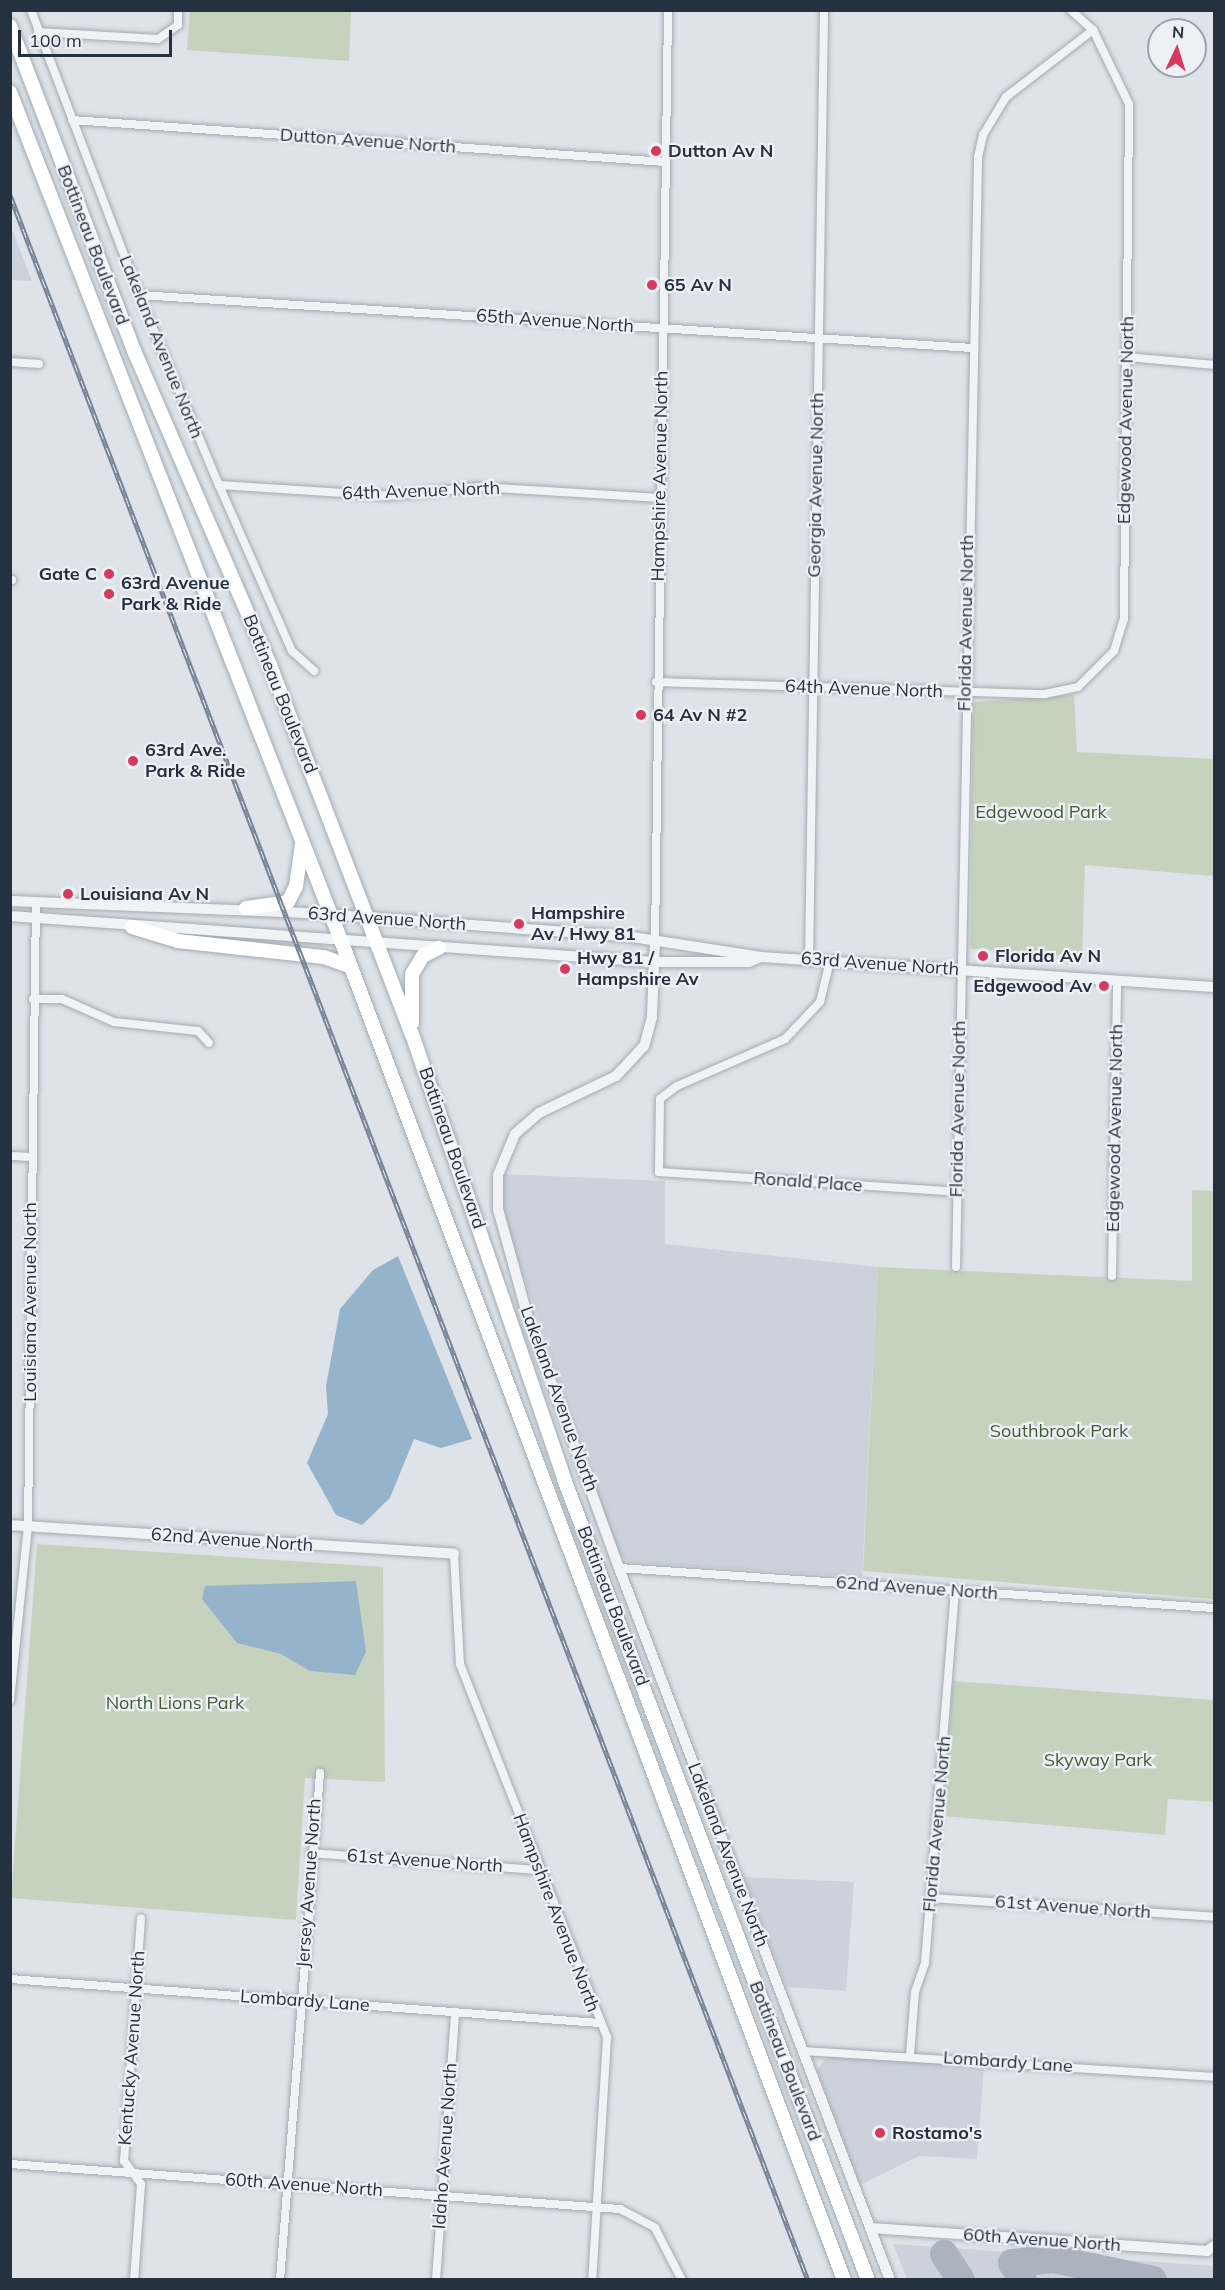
<!DOCTYPE html>
<html>
<head>
<meta charset="utf-8">
<style>
  body { margin:0 }
  #map { position:relative; width:1225px; height:2290px; overflow:hidden; background:#dde3e8; font-family:Mulish,sans-serif }
  div>[style] { position:absolute }
  .built>* { inset:0; background:#cbd2db }
  .green>* { inset:0; background:#c5d3be }
  .water>* { inset:0; background:#95b4cc }
  .taxiway>* { height:28px; margin:-14px; padding:0 14px; transform-origin:14px; border-radius:14px; background:#aab3be }
  .roads { filter:drop-shadow(0 0 2px #a2aab2) drop-shadow(0 0 2px #a2aab2) }
  .minor>* { height:8px; margin:-4px; padding:0 4px; transform-origin:4px; border-radius:4px; background:#f0f3f6 }
  .tertiary>* { height:10px; margin:-5px; padding:0 5px; transform-origin:5px; border-radius:5px; background:#f0f3f6 }
  .trunk>* { height:14px; margin:-7px; padding:0 7px; transform-origin:7px; border-radius:7px; background:#fff }
  .rail>* { height:5px; margin-top:-2.5px; transform-origin:0; background:repeating-linear-gradient(90deg,#edf1f6 0 9px,#768393 0 18px); box-sizing:border-box; border-block:2px solid #768393 }
  .dots>* { width:16px; height:16px; translate:-50% -50%; box-sizing:border-box; border:3px solid #edf1f6; border-radius:50% }
  span { translate:-50% -50%; white-space:nowrap; text-align:center; line-height:1.15; -webkit-text-stroke:4.5px #edf1f6; paint-order:stroke }
  .street-label { font-size:18px; color:#263140 }
  .poi-label { font-size:18px; color:#263140; font-weight:700 }
  .left { translate:0 -50%; text-align:left }
  .right { translate:-100% -50%; text-align:right }
  .park-label { font-size:18px; color:#3d5d32 }
  .frame { position:absolute; inset:0; border:12px solid #263140; pointer-events:none }
  .north { position:absolute; left:1147px; top:18px; width:60px; height:60px; box-sizing:border-box; background:#edf1f6; border:2px solid #9da4ad; border-radius:50%; rotate:4deg; font-size:16px; font-weight:700; line-height:24px; text-align:center; color:#263140 }
  .north::after { content:''; display:block; margin:auto; width:21px; height:27px; background:#d8385c; clip-path:polygon(50% 0,100% 100%,50% 72%,0 100%) }
  .scale { position:absolute; left:18px; top:30px; width:154px; height:27px; box-sizing:border-box; border:3px solid #263140; border-top:0; padding-left:8px; font-size:18px; line-height:21px; white-space:nowrap; color:#263140; -webkit-text-stroke:4px #edf1f6; paint-order:stroke }
</style>
</head>
<body>
<div id="map">
  <div class="built">
    <i style="clip-path:polygon(11px 227px,32px 281px,11px 280px)"></i>
    <i style="clip-path:polygon(502px 1174px,665px 1181px,665px 1244px,878px 1267px,862px 1577px,629px 1562px,619px 1555px,505px 1221px,499px 1196px)"></i>
    <i style="clip-path:polygon(743px 1877px,854px 1882px,846px 1991px,787px 1987px)"></i>
    <i style="clip-path:polygon(829px 2054px,984px 2067px,977px 2159px,919px 2156px,860px 2185px,817px 2070px)"></i>
    <i style="clip-path:polygon(893px 2244px,1214px 2266px,1214px 2279px,907px 2279px)"></i>
  </div>
  <div class="green">
    <i style="clip-path:polygon(190px 11px,351px 11px,349px 61px,187px 50px)"></i>
    <i style="clip-path:polygon(1074px 695px,1077px 752px,1214px 759px,1214px 876px,1085px 865px,1082px 957px,970px 949px,973px 702px)"></i>
    <i style="clip-path:polygon(1192px 1190px,1214px 1191px,1214px 1599px,863px 1571px,878px 1267px,1192px 1281px)"></i>
    <i style="clip-path:polygon(37px 1544px,383px 1567px,385px 1782px,305px 1778px,296px 1920px,11px 1898px)"></i>
    <i style="clip-path:polygon(953px 1681px,1214px 1700px,1214px 1802px,1168px 1799px,1165px 1835px,943px 1816px)"></i>
  </div>
  <div class="water">
    <i style="clip-path:polygon(398px 1256px,472px 1439px,441px 1448px,414px 1439px,390px 1498px,362px 1525px,336px 1515px,307px 1463px,328px 1414px,326px 1386px,340px 1309px,373px 1270px)"></i>
    <i style="clip-path:polygon(356px 1581px,366px 1652px,355px 1675px,310px 1671px,281px 1654px,237px 1643px,202px 1599px,205px 1586px)"></i>
  </div>
  <div class="taxiway">
    <i style="left:944px;top:2254px;width:31px;rotate:57deg"></i>
    <i style="left:1023px;top:2280px;width:20px;rotate:-123deg"></i>
    <i style="left:1012px;top:2263px;width:42px;rotate:-5.4deg"></i>
    <i style="left:1054px;top:2259px;width:101px;rotate:12deg"></i>
  </div>
  <div class="roads">
    <div class="minor">
      <i style="left:31px;top:10px;width:305px;rotate:69.2deg"></i>
      <i style="left:139px;top:295px;width:206px;rotate:67.2deg"></i>
      <i style="left:219px;top:485px;width:181px;rotate:66.3deg"></i>
      <i style="left:292px;top:651px;width:30px;rotate:42deg"></i>
      <i style="left:38px;top:32px;width:120px;rotate:3.3deg"></i>
      <i style="left:158px;top:39px;width:24px;rotate:-35deg"></i>
      <i style="left:178px;top:25px;width:15px;rotate:-90deg"></i>
      <i style="left:72px;top:120px;width:594px;rotate:4.05deg"></i>
      <i style="left:139px;top:295px;width:834px;rotate:3.64deg"></i>
      <i style="left:1126px;top:357px;width:88px;rotate:5.2deg"></i>
      <i style="left:10px;top:362px;width:29px;rotate:4deg"></i>
      <i style="left:219px;top:485px;width:168px;rotate:3.7deg"></i>
      <i style="left:387px;top:496px;width:93px;rotate:-5.5deg"></i>
      <i style="left:480px;top:487px;width:180px;rotate:3.5deg"></i>
      <i style="left:10px;top:580px;width:2px"></i>
      <i style="left:656px;top:682px;width:389px;rotate:1.8deg"></i>
      <i style="left:1045px;top:694px;width:34px;rotate:-12deg"></i>
      <i style="left:1078px;top:687px;width:51px;rotate:-45deg"></i>
      <i style="left:1114px;top:651px;width:34px;rotate:-73deg"></i>
      <i style="left:1124px;top:619px;width:515px;rotate:-89.44deg"></i>
      <i style="left:1129px;top:104px;width:82px;rotate:-115.9deg"></i>
      <i style="left:1093px;top:30px;width:30px;rotate:-138deg"></i>
      <i style="left:655px;top:941px;width:931px;rotate:-89.2deg"></i>
      <i style="left:809px;top:959px;width:949px;rotate:-89.09deg"></i>
      <i style="left:830px;top:961px;width:42px;rotate:103.7deg"></i>
      <i style="left:820px;top:1002px;width:51px;rotate:133.4deg"></i>
      <i style="left:785px;top:1039px;width:118px;rotate:156.5deg"></i>
      <i style="left:677px;top:1086px;width:21px;rotate:143deg"></i>
      <i style="left:660px;top:1099px;width:73px;rotate:90.8deg"></i>
      <i style="left:659px;top:1172px;width:299px;rotate:3.8deg"></i>
      <i style="left:33px;top:999px;width:29px"></i>
      <i style="left:62px;top:999px;width:57px;rotate:23.9deg"></i>
      <i style="left:114px;top:1022px;width:84px;rotate:6.1deg"></i>
      <i style="left:198px;top:1031px;width:16px;rotate:47deg"></i>
      <i style="left:10px;top:1156px;width:21px;rotate:3deg"></i>
      <i style="left:956px;top:1267px;width:1110px;rotate:-88.86deg"></i>
      <i style="left:978px;top:157px;width:23px;rotate:-77deg"></i>
      <i style="left:983px;top:135px;width:44px;rotate:-58.8deg"></i>
      <i style="left:1006px;top:97px;width:110px;rotate:-37.6deg"></i>
      <i style="left:1112px;top:1276px;width:295px;rotate:-89deg"></i>
      <i style="left:454px;top:1554px;width:110px;rotate:86.9deg"></i>
      <i style="left:460px;top:1664px;width:402px;rotate:68.5deg"></i>
      <i style="left:607px;top:2038px;width:242px;rotate:93.5deg"></i>
      <i style="left:619px;top:1568px;width:596px;rotate:3.85deg"></i>
      <i style="left:10px;top:1700px;width:174px;rotate:-84.1deg"></i>
      <i style="left:28px;top:1527px;width:625px;rotate:-89.27deg"></i>
      <i style="left:311px;top:1853px;width:229px;rotate:4.3deg"></i>
      <i style="left:931px;top:1898px;width:284px;rotate:3.8deg"></i>
      <i style="left:10px;top:1979px;width:591px;rotate:4.27deg"></i>
      <i style="left:803px;top:2051px;width:412px;rotate:3.6deg"></i>
      <i style="left:910px;top:2055px;width:63px;rotate:-85.5deg"></i>
      <i style="left:915px;top:1992px;width:31px;rotate:-71deg"></i>
      <i style="left:925px;top:1963px;width:373px;rotate:-85.4deg"></i>
      <i style="left:10px;top:2164px;width:612px;rotate:4.22deg"></i>
      <i style="left:620px;top:2209px;width:40px;rotate:28deg"></i>
      <i style="left:655px;top:2228px;width:59px;rotate:62.6deg"></i>
      <i style="left:134px;top:2280px;width:96px;rotate:-85.8deg"></i>
      <i style="left:141px;top:2184px;width:29px;rotate:-126deg"></i>
      <i style="left:124px;top:2161px;width:243px;rotate:-86deg"></i>
      <i style="left:280px;top:2280px;width:509px;rotate:-85.49deg"></i>
      <i style="left:436px;top:2280px;width:269px;rotate:-85.9deg"></i>
    </div>
    <div class="tertiary">
      <i style="left:10px;top:901px;width:298px;rotate:2.3deg"></i>
      <i style="left:308px;top:913px;width:325px;rotate:4.2deg"></i>
      <i style="left:632px;top:937px;width:131px;rotate:8.8deg"></i>
      <i style="left:761px;top:957px;width:454px;rotate:3.8deg"></i>
      <i style="left:10px;top:916px;width:646px;rotate:4.09deg"></i>
      <i style="left:654px;top:962px;width:95px"></i>
      <i style="left:749px;top:962px;width:13px;rotate:-23deg"></i>
      <i style="left:655px;top:941px;width:76px;rotate:92.3deg"></i>
      <i style="left:652px;top:1017px;width:30px;rotate:105deg"></i>
      <i style="left:644px;top:1046px;width:41px;rotate:133deg"></i>
      <i style="left:616px;top:1076px;width:85px;rotate:154.3deg"></i>
      <i style="left:539px;top:1113px;width:32px;rotate:139deg"></i>
      <i style="left:515px;top:1134px;width:44px;rotate:112.5deg"></i>
      <i style="left:498px;top:1175px;width:34px;rotate:90deg"></i>
      <i style="left:498px;top:1209px;width:113px;rotate:74.6deg"></i>
      <i style="left:528px;top:1318px;width:266px;rotate:70deg"></i>
      <i style="left:619px;top:1568px;width:762px;rotate:69.16deg"></i>
      <i style="left:10px;top:1525px;width:445px;rotate:3.7deg"></i>
      <i style="left:870px;top:2228px;width:338px;rotate:3.9deg"></i>
      <i style="left:1207px;top:2251px;width:9px;rotate:-36deg"></i>
    </div>
    <div class="trunk">
      <i style="left:10px;top:26px;width:350px;rotate:69.1deg"></i>
      <i style="left:135px;top:353px;width:340px;rotate:66.6deg"></i>
      <i style="left:270px;top:665px;width:395px;rotate:69deg"></i>
      <i style="left:412px;top:1034px;width:470px;rotate:71.1deg"></i>
      <i style="left:564px;top:1479px;width:857px;rotate:69.22deg"></i>
      <i style="left:10px;top:92px;width:913px;rotate:68.69deg"></i>
      <i style="left:342px;top:943px;width:1428px;rotate:69.42deg"></i>
      <i style="left:246px;top:908px;width:42px;rotate:-8.1deg"></i>
      <i style="left:288px;top:902px;width:18px;rotate:-63deg"></i>
      <i style="left:296px;top:886px;width:42px;rotate:-81.9deg"></i>
      <i style="left:132px;top:927px;width:48px;rotate:16.9deg"></i>
      <i style="left:178px;top:941px;width:147px;rotate:6.3deg"></i>
      <i style="left:324px;top:957px;width:29px;rotate:20deg"></i>
      <i style="left:412px;top:1023px;width:49px;rotate:-90deg"></i>
      <i style="left:412px;top:974px;width:21px;rotate:-59deg"></i>
      <i style="left:423px;top:956px;width:18px;rotate:-27deg"></i>
    </div>
  </div>
  <div class="rail">
    <i style="left:10px;top:195px;width:2232px;rotate:69.06deg"></i>
  </div>
  <div class="dots">
    <i style="left:656px;top:151px;background:#d8385c"></i>
    <i style="left:652px;top:285px;background:#d8385c"></i>
    <i style="left:109px;top:574px;background:#d8385c"></i>
    <i style="left:109px;top:594px;background:#d8385c"></i>
    <i style="left:641px;top:715px;background:#d8385c"></i>
    <i style="left:133px;top:761px;background:#d8385c"></i>
    <i style="left:68px;top:894px;background:#d8385c"></i>
    <i style="left:519px;top:924px;background:#d8385c"></i>
    <i style="left:983px;top:956px;background:#d8385c"></i>
    <i style="left:565px;top:969px;background:#d8385c"></i>
    <i style="left:1104px;top:986px;background:#d8385c"></i>
    <i style="left:880px;top:2133px;background:#d8385c"></i>
  </div>
  <div class="street-label">
    <span style="left:368px;top:141px;rotate:4deg">Dutton Avenue North</span>
    <span style="left:93px;top:245px;rotate:69deg">Bottineau Boulevard</span>
    <span style="left:555px;top:321px;rotate:4deg">65th Avenue North</span>
    <span style="left:161px;top:347px;rotate:68deg">Lakeland Avenue North</span>
    <span style="left:1126px;top:420px;rotate:-89deg">Edgewood Avenue North</span>
    <span style="left:660px;top:476px;rotate:-89deg">Hampshire Avenue North</span>
    <span style="left:816px;top:485px;rotate:-89deg">Georgia Avenue North</span>
    <span style="left:421px;top:491px;rotate:-2deg">64th Avenue North</span>
    <span style="left:966px;top:623px;rotate:-89deg">Florida Avenue North</span>
    <span style="left:864px;top:689px;rotate:2deg">64th Avenue North</span>
    <span style="left:280px;top:694px;rotate:68deg">Bottineau Boulevard</span>
    <span style="left:387px;top:919px;rotate:4deg">63rd Avenue North</span>
    <span style="left:880px;top:964px;rotate:4deg">63rd Avenue North</span>
    <span style="left:958px;top:1109px;rotate:-89deg">Florida Avenue North</span>
    <span style="left:1115px;top:1128px;rotate:-89deg">Edgewood Avenue North</span>
    <span style="left:452px;top:1148px;rotate:71deg">Bottineau Boulevard</span>
    <span style="left:808px;top:1182px;rotate:4deg">Ronald Place</span>
    <span style="left:30px;top:1302px;rotate:-90deg">Louisiana Avenue North</span>
    <span style="left:559px;top:1399px;rotate:70deg">Lakeland Avenue North</span>
    <span style="left:232px;top:1540px;rotate:4deg">62nd Avenue North</span>
    <span style="left:917px;top:1588px;rotate:4deg">62nd Avenue North</span>
    <span style="left:613px;top:1606px;rotate:69deg">Bottineau Boulevard</span>
    <span style="left:937px;top:1824px;rotate:-85deg">Florida Avenue North</span>
    <span style="left:728px;top:1855px;rotate:69deg">Lakeland Avenue North</span>
    <span style="left:425px;top:1861px;rotate:4deg">61st Avenue North</span>
    <span style="left:309px;top:1883px;rotate:-86deg">Jersey Avenue North</span>
    <span style="left:1073px;top:1907px;rotate:4deg">61st Avenue North</span>
    <span style="left:556px;top:1913px;rotate:69deg">Hampshire Avenue North</span>
    <span style="left:305px;top:2001px;rotate:4deg">Lombardy Lane</span>
    <span style="left:132px;top:2048px;rotate:-86deg">Kentucky Avenue North</span>
    <span style="left:785px;top:2061px;rotate:69deg">Bottineau Boulevard</span>
    <span style="left:1008px;top:2062px;rotate:4deg">Lombardy Lane</span>
    <span style="left:445px;top:2146px;rotate:-86deg">Idaho Avenue North</span>
    <span style="left:304px;top:2185px;rotate:4deg">60th Avenue North</span>
    <span style="left:1042px;top:2240px;rotate:4deg">60th Avenue North</span>
  </div>
  <div class="poi-label">
    <span class="left" style="left:668px;top:151px">Dutton Av N</span>
    <span class="left" style="left:664px;top:285px">65 Av N</span>
    <span class="right" style="left:97px;top:574px">Gate C</span>
    <span class="left" style="left:121px;top:594px">63rd Avenue<br>Park &amp; Ride</span>
    <span class="left" style="left:653px;top:715px">64 Av N #2</span>
    <span class="left" style="left:145px;top:761px">63rd Ave.<br>Park &amp; Ride</span>
    <span class="left" style="left:80px;top:894px">Louisiana Av N</span>
    <span class="left" style="left:531px;top:924px">Hampshire<br>Av / Hwy 81</span>
    <span class="left" style="left:995px;top:956px">Florida Av N</span>
    <span class="left" style="left:577px;top:969px">Hwy 81 /<br>Hampshire Av</span>
    <span class="right" style="left:1092px;top:986px">Edgewood Av</span>
    <span class="left" style="left:892px;top:2133px">Rostamo's</span>
  </div>
  <div class="park-label">
    <span style="left:1041px;top:812px">Edgewood Park</span>
    <span style="left:1059px;top:1431px">Southbrook Park</span>
    <span style="left:175px;top:1703px">North Lions Park</span>
    <span style="left:1098px;top:1760px">Skyway Park</span>
  </div>
  <div class="frame"></div>
  <div class="north">N</div>
  <div class="scale">100 m</div>
</div>
</body>
</html>
